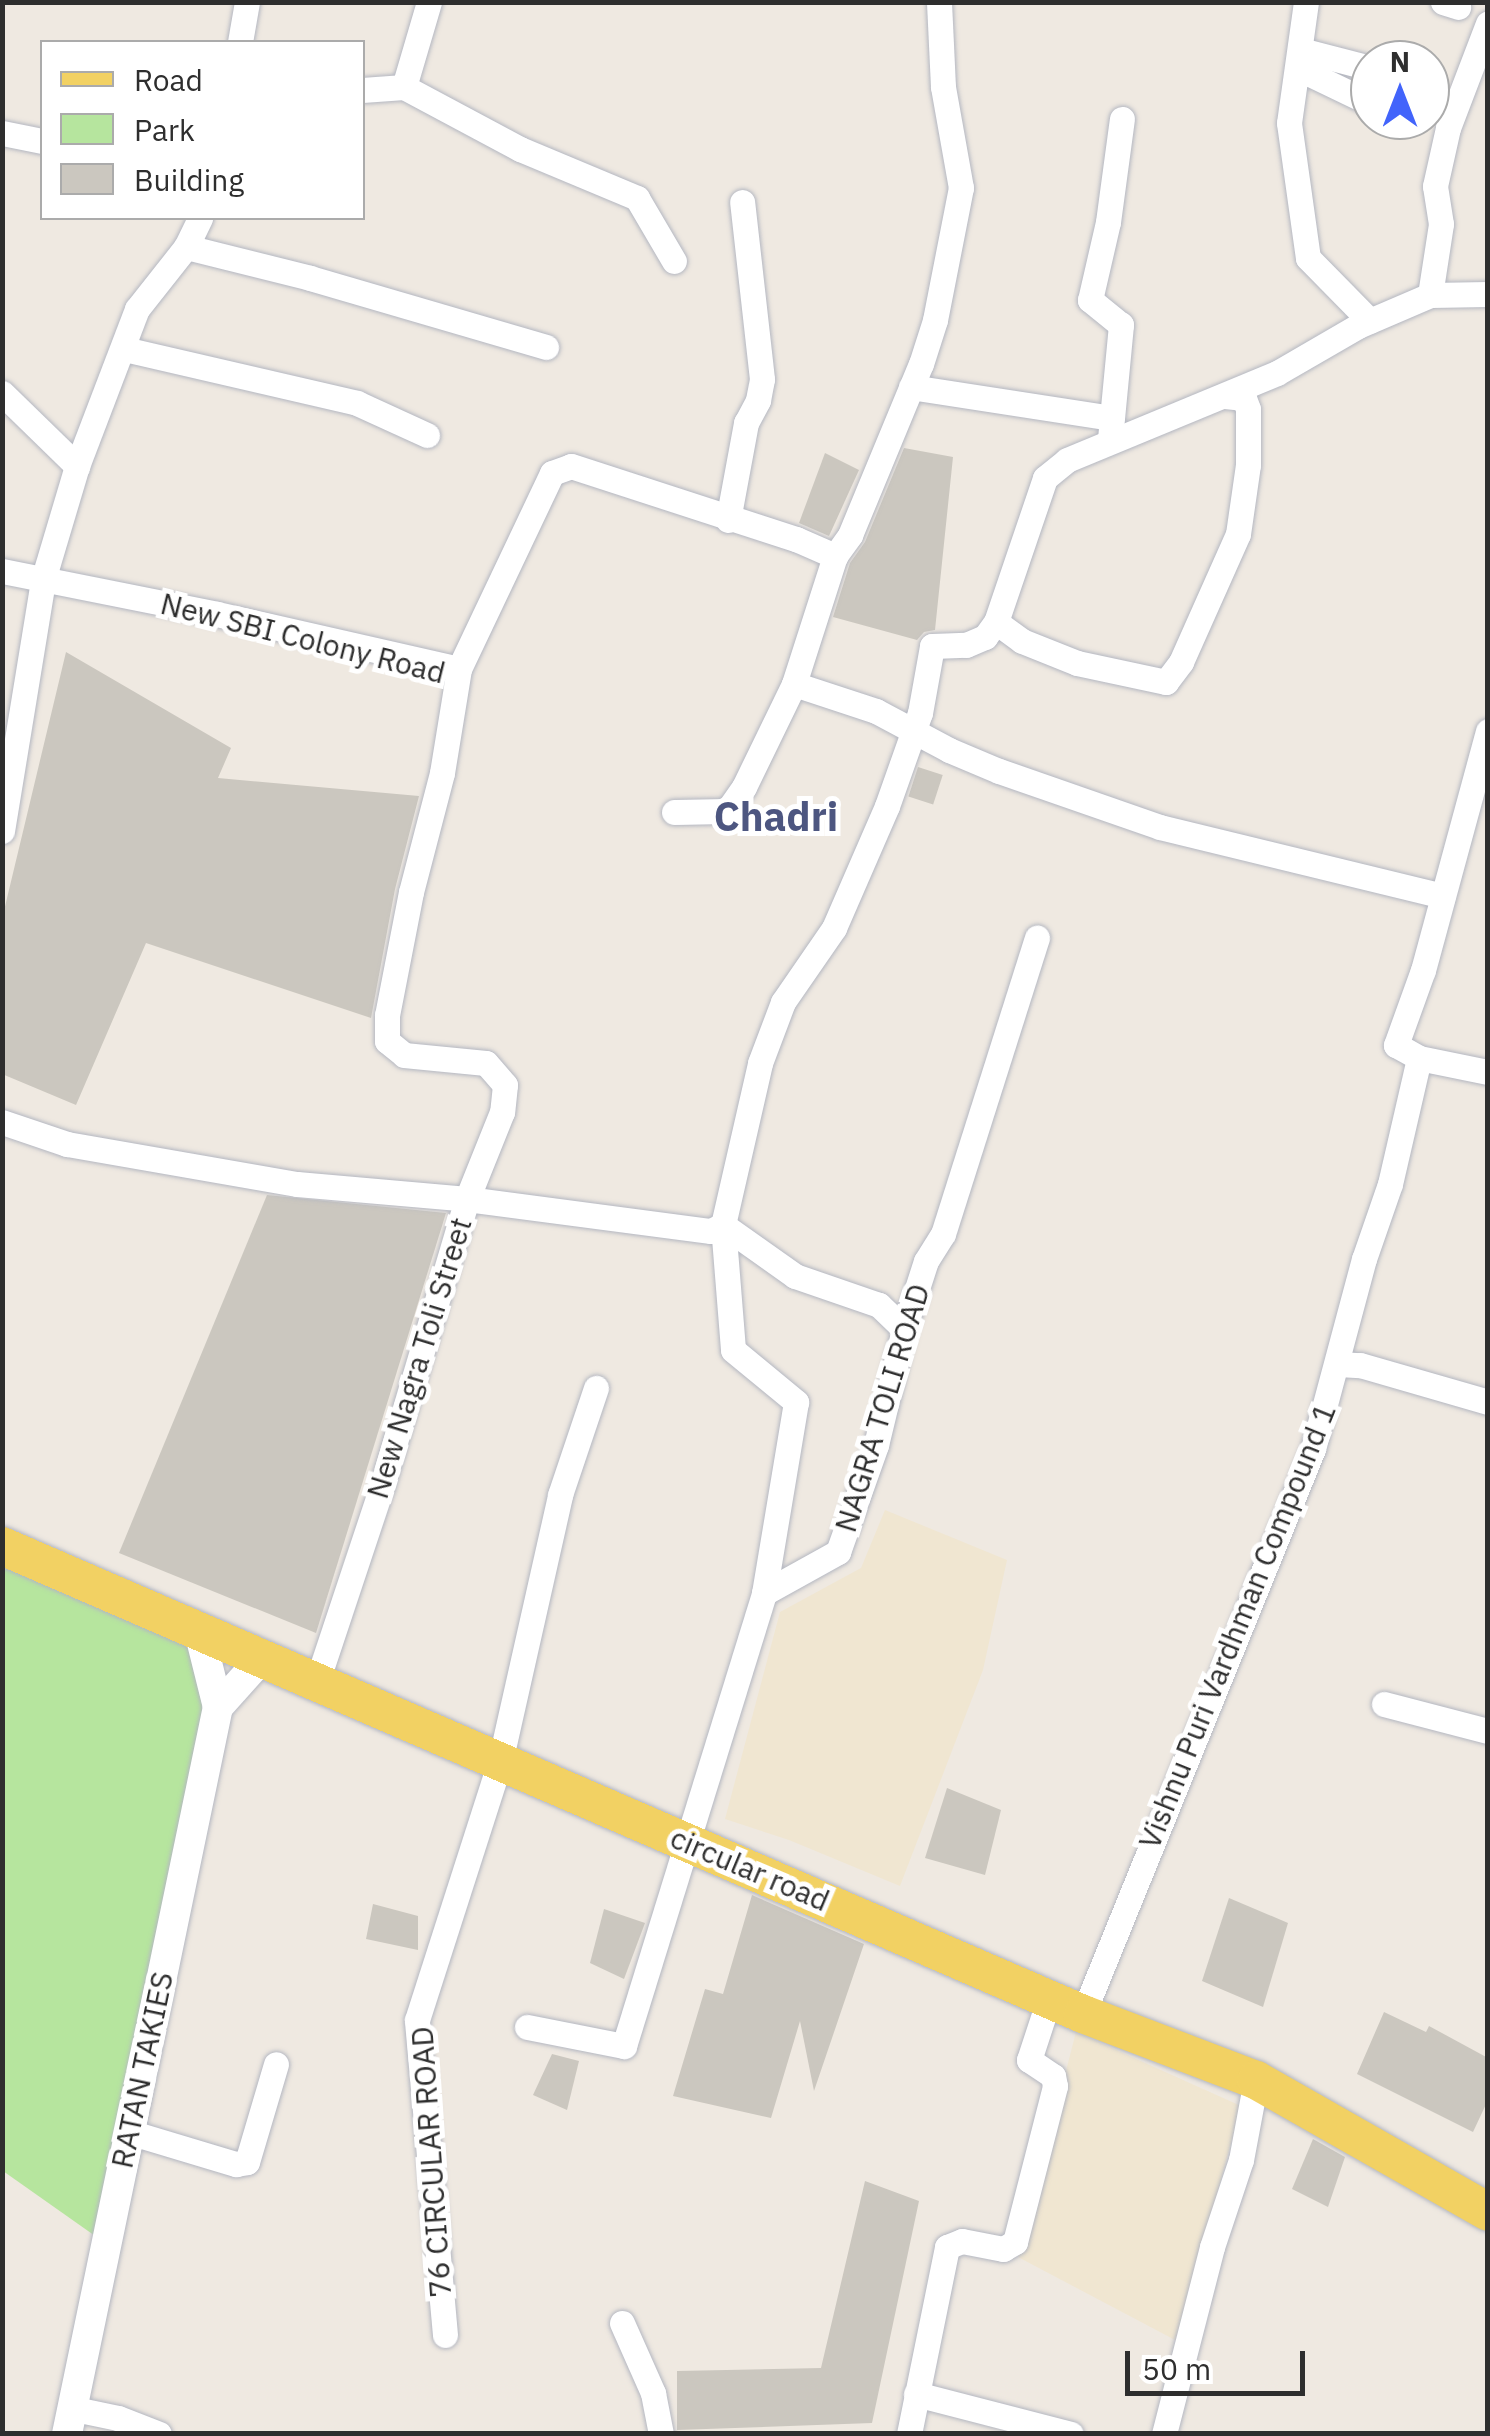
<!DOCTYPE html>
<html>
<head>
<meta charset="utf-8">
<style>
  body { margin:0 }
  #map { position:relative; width:1490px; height:2436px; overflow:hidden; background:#efe9e1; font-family:"IBM Plex Sans",sans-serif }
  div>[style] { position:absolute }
  .education>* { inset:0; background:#f0e6d1 }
  .green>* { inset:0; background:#b6e59e }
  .building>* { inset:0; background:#cbc7bf; transform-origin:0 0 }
  .roads { filter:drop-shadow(0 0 2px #b4b7c1) drop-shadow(0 0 2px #b4b7c1) }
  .minor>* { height:25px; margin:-12.5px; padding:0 12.5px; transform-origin:12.5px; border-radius:12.5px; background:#fff }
  .tertiary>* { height:30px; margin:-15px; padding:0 15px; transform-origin:15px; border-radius:15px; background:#fff }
  .primary>* { height:38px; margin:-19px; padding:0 19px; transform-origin:19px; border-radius:19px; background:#f2d163 }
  span { translate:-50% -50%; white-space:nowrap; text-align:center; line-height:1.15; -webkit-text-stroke:10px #fff; paint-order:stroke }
  .street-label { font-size:30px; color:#2e2e2e }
  .district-label { font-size:40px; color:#4d5680; font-weight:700 }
  .frame { position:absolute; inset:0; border:5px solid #2e2e2e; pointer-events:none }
  .legend { position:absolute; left:40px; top:40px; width:325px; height:180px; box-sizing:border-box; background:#fff; border:2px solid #ababab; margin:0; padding:12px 18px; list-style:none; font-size:30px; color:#2e2e2e }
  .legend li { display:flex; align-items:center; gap:20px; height:50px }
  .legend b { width:50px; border:2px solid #ababab }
  .north { position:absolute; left:1350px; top:40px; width:100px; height:100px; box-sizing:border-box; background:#fff; border:2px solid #ababab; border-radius:50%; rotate:0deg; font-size:28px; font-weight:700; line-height:40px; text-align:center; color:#2e2e2e }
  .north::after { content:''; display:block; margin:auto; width:35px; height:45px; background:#4264fb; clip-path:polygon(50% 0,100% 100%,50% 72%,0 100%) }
  .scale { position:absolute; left:1125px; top:2351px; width:180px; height:45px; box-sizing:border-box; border:5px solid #2e2e2e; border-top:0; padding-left:12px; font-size:30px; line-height:35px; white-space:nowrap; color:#2e2e2e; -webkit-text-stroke:8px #fff; paint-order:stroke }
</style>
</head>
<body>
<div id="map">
  <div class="education">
    <i style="clip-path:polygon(885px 1510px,1007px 1560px,983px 1670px,900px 1886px,789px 1840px,725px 1819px,780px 1612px,861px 1568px)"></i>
    <i style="clip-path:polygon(1076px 2032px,1241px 2106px,1177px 2341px,1018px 2257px)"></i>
  </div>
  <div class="green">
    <i style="clip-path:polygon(9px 1564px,193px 1633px,208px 1698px,98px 2238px,3px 2171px,2px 1575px)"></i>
  </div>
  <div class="building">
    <i style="clip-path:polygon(904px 448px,953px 457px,935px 630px,924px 632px,917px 640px,833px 617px,850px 563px,865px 542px)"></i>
    <i style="clip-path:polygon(825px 453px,859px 470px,829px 536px,799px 523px)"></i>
    <i style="clip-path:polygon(66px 652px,231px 748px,218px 778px,419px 796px,395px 889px,371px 1018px,146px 943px,76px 1105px,2px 1074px,2px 919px)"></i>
    <i style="left:918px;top:767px;width:26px;height:31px;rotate:18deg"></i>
    <i style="clip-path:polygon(267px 1195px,446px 1213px,316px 1633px,119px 1553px)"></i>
    <i style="clip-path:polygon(947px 1788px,1001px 1810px,985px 1875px,925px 1858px)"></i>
    <i style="clip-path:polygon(752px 1895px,864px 1944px,814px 2091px,800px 2021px,771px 2118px,673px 2096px,705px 1989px,723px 1994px)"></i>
    <i style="clip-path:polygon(1229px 1898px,1288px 1923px,1263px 2007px,1202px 1981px)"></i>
    <i style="clip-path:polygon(373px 1904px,418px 1916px,418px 1950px,366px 1939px)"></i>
    <i style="clip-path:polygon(604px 1909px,645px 1923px,624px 1979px,590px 1963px)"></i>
    <i style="clip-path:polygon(1384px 2012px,1426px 2032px,1429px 2026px,1488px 2058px,1488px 2100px,1473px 2132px,1357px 2074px)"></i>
    <i style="clip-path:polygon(552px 2054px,579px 2061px,567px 2110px,533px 2095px)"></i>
    <i style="clip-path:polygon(1313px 2139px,1345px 2157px,1328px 2207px,1292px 2189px)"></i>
    <i style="clip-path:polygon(865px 2181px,919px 2201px,872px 2423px,677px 2430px,677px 2371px,821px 2368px)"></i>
  </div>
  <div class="roads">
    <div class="minor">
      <i style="left:1306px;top:2px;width:122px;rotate:98deg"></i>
      <i style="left:1289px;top:123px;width:136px;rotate:82deg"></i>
      <i style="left:1308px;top:258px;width:88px;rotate:45.5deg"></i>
      <i style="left:1443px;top:2px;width:16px;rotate:18deg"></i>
      <i style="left:240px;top:42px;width:41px;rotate:-80.1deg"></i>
      <i style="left:1301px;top:50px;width:27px;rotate:66deg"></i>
      <i style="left:1312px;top:75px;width:64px;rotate:25.8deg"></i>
      <i style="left:1301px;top:50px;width:71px;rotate:14.6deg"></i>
      <i style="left:1430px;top:86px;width:17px;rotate:90deg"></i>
      <i style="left:404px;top:87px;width:89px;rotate:-73.6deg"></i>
      <i style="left:362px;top:90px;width:42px;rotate:-4.1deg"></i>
      <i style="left:404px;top:87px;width:132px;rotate:28.1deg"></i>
      <i style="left:520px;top:149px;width:127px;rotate:22.7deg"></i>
      <i style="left:637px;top:198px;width:73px;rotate:59.6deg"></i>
      <i style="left:2px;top:133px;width:41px;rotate:11.3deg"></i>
      <i style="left:186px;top:247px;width:128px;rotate:14deg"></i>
      <i style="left:310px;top:278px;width:246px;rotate:16.3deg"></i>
      <i style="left:1430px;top:295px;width:72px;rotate:-81.2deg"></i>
      <i style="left:1441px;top:224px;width:38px;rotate:-99deg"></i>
      <i style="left:1435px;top:186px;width:59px;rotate:-77.4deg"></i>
      <i style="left:1448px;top:128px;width:112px;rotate:-69.1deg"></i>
      <i style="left:124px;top:349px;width:239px;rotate:13deg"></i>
      <i style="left:357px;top:403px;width:77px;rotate:24.6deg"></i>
      <i style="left:911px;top:387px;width:203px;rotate:8.8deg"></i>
      <i style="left:2px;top:393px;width:105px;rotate:44.2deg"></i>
      <i style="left:1110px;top:439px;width:115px;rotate:-84.5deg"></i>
      <i style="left:1121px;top:325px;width:40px;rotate:-141deg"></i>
      <i style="left:1090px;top:300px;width:80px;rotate:-77deg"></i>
      <i style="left:1108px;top:222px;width:104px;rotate:-82.3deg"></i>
      <i style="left:728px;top:520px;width:99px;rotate:-79.5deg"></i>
      <i style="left:746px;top:423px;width:26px;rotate:-62deg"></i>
      <i style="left:758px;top:400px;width:21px;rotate:-79deg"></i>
      <i style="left:762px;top:379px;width:178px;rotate:-96.4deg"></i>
      <i style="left:835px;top:556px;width:26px;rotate:-54deg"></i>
      <i style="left:850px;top:535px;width:185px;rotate:-67.5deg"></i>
      <i style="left:921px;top:364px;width:46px;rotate:-72.3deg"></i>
      <i style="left:935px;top:320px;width:135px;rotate:-78.9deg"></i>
      <i style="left:961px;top:188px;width:103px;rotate:-100.1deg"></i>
      <i style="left:943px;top:87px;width:85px;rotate:-92.7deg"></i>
      <i style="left:2px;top:571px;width:219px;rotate:11.3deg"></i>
      <i style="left:217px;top:614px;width:248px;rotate:12.8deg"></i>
      <i style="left:459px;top:669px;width:105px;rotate:99.3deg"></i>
      <i style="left:442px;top:773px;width:123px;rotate:104.6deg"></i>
      <i style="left:411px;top:892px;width:125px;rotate:101deg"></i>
      <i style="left:387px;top:1015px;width:26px;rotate:90deg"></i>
      <i style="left:387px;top:1041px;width:22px;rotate:39deg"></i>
      <i style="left:404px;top:1055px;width:82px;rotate:5.6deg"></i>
      <i style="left:486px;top:1063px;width:29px;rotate:49deg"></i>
      <i style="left:505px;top:1085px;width:27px;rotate:96deg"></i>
      <i style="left:502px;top:1112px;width:94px;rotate:111.9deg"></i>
      <i style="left:467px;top:1199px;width:299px;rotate:106.5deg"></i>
      <i style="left:382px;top:1486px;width:206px;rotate:108.4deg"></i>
      <i style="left:996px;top:622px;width:32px;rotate:36deg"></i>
      <i style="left:1022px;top:641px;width:59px;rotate:21.8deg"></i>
      <i style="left:1077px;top:663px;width:91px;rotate:12.1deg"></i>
      <i style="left:1166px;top:682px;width:25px;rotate:-53deg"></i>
      <i style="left:1181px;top:662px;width:140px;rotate:-66deg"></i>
      <i style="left:1238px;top:534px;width:70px;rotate:-81.8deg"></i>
      <i style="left:1248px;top:465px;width:56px;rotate:-90deg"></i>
      <i style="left:1248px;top:409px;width:12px;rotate:-110deg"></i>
      <i style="left:1244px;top:398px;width:19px;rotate:-174deg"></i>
      <i style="left:459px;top:669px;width:217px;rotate:-64.6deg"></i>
      <i style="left:552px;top:473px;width:20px;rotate:-20deg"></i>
      <i style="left:571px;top:466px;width:237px;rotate:18deg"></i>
      <i style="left:796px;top:539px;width:43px;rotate:23.6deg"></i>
      <i style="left:835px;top:556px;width:134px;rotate:107.8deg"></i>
      <i style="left:794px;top:684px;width:114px;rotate:115.9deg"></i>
      <i style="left:744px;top:787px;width:29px;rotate:125deg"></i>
      <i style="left:727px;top:811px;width:53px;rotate:178.9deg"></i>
      <i style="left:794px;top:684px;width:86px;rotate:18.2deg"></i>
      <i style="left:876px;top:711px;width:83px;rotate:28.1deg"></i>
      <i style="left:949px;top:750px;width:54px;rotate:22.8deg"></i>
      <i style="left:999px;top:771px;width:170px;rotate:19.2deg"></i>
      <i style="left:1160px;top:827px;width:291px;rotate:13.7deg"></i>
      <i style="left:1488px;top:731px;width:248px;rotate:105.2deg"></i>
      <i style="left:1423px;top:970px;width:80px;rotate:109.8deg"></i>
      <i style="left:1396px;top:1045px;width:26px;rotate:29deg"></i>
      <i style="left:1419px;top:1058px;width:70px;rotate:11.5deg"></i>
      <i style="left:2px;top:831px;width:254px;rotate:-80.7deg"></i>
      <i style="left:43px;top:580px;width:119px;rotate:-73.4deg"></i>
      <i style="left:77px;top:466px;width:168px;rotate:-69.1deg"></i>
      <i style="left:137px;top:309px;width:79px;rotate:-51.7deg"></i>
      <i style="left:186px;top:247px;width:32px;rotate:-64deg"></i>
      <i style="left:2px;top:1122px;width:69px;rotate:18.7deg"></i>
      <i style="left:67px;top:1144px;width:233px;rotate:9.9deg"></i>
      <i style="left:297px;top:1184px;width:171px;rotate:5deg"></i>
      <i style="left:467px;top:1199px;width:246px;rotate:7.5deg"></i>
      <i style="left:711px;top:1231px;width:13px;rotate:-27deg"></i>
      <i style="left:723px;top:1225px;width:125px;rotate:85.4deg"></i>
      <i style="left:733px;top:1350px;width:82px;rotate:39.5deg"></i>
      <i style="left:796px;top:1402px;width:194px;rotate:99.5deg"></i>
      <i style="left:904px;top:1329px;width:35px;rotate:-136deg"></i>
      <i style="left:879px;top:1305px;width:89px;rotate:-161deg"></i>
      <i style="left:795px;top:1276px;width:88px;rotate:-144.7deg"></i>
      <i style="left:723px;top:1225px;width:166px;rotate:-77.1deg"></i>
      <i style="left:760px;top:1063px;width:65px;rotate:-69.3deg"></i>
      <i style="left:783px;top:1002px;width:90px;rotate:-55.4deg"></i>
      <i style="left:834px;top:928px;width:133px;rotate:-66.5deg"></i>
      <i style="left:887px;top:806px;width:99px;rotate:-70.5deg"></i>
      <i style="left:920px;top:713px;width:68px;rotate:-79.8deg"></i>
      <i style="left:932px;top:646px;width:34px;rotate:-2deg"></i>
      <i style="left:966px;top:645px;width:21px;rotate:-23deg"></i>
      <i style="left:985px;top:637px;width:19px;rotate:-54deg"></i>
      <i style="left:996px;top:622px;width:152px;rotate:-71.2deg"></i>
      <i style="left:1045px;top:478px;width:28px;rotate:-39deg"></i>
      <i style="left:1067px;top:460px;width:227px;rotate:-22.5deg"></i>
      <i style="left:1277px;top:373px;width:94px;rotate:-30.1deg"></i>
      <i style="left:1358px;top:326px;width:78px;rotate:-23.3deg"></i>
      <i style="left:1430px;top:295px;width:58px;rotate:-1deg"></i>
      <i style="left:1338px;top:1364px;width:22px;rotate:3deg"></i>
      <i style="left:1360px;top:1365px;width:133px;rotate:16.1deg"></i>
      <i style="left:1384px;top:1704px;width:107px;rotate:14.6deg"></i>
      <i style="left:1083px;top:2014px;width:610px;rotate:-67.85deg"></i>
      <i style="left:1313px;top:1449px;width:197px;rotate:-75deg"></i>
      <i style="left:1364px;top:1259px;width:79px;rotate:-70.9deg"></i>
      <i style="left:1390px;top:1184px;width:129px;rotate:-77deg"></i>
      <i style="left:527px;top:2027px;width:99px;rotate:11.1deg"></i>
      <i style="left:624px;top:2046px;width:474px;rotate:-72.8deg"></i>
      <i style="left:764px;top:1593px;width:85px;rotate:-29deg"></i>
      <i style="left:838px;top:1552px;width:114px;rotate:-70.4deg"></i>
      <i style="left:876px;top:1445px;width:119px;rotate:-76.4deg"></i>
      <i style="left:904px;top:1329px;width:71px;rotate:-72.1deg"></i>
      <i style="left:926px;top:1261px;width:32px;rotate:-58deg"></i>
      <i style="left:943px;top:1234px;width:311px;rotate:-72.4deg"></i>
      <i style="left:129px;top:2132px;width:112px;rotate:16.7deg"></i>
      <i style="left:236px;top:2164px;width:11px;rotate:-10deg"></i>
      <i style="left:247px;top:2162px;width:102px;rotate:-73.5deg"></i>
      <i style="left:622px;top:2323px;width:77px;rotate:66.1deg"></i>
      <i style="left:653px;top:2393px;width:42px;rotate:79deg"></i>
      <i style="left:445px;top:2335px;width:316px;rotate:-95.1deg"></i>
      <i style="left:417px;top:2020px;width:271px;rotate:-72.2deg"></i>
      <i style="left:500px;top:1762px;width:274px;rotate:-77.3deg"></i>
      <i style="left:560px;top:1495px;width:113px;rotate:-71.4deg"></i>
      <i style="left:916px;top:2394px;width:160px;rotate:14.5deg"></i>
      <i style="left:70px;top:2408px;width:49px;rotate:11.8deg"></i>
      <i style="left:118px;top:2418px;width:44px;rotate:21.3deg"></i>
      <i style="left:909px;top:2434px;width:191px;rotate:-78.5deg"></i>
      <i style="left:947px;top:2247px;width:16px;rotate:-22deg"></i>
      <i style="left:962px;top:2241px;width:42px;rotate:11deg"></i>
      <i style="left:1003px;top:2249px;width:14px;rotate:-30deg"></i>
      <i style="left:1015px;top:2242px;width:161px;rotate:-75.6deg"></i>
      <i style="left:1055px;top:2086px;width:10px;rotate:-101deg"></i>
      <i style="left:1053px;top:2076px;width:29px;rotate:-146deg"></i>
      <i style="left:1029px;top:2060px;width:64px;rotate:-71.8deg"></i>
      <i style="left:1164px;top:2434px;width:193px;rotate:-75.6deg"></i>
      <i style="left:1212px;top:2247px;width:92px;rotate:-71.6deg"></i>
      <i style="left:1241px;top:2160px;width:81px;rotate:-79.4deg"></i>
    </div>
    <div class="tertiary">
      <i style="left:218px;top:1707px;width:66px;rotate:-48.1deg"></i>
      <i style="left:67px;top:2434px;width:743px;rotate:-78.27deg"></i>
      <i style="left:218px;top:1707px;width:78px;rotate:-104deg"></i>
    </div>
    <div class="primary">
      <i style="left:2px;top:1546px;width:1178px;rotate:23.41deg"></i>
      <i style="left:1083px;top:2014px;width:185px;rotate:20.9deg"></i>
      <i style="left:1256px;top:2080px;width:267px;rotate:29.6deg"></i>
    </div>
  </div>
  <div class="street-label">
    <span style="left:303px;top:638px;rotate:14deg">New SBI Colony Road</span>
    <span style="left:419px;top:1358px;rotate:-73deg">New Nagra Toli Street</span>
    <span style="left:882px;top:1408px;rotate:-73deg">NAGRA TOLI ROAD</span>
    <span style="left:1237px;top:1626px;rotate:-68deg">Vishnu Puri Vardhman Compound 1</span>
    <span style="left:750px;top:1869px;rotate:23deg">circular road</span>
    <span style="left:142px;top:2070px;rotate:-78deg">RATAN TAKIES</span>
    <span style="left:431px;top:2162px;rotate:-94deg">76 CIRCULAR ROAD</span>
  </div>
  <div class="district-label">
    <span style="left:776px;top:816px">Chadri</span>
  </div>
  <div class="frame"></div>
  <ul class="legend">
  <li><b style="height:12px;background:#f2d163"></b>Road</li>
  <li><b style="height:28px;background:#b6e59e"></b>Park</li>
  <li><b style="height:28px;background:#cbc7bf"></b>Building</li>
  </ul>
  <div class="north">N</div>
  <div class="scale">50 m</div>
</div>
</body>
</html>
